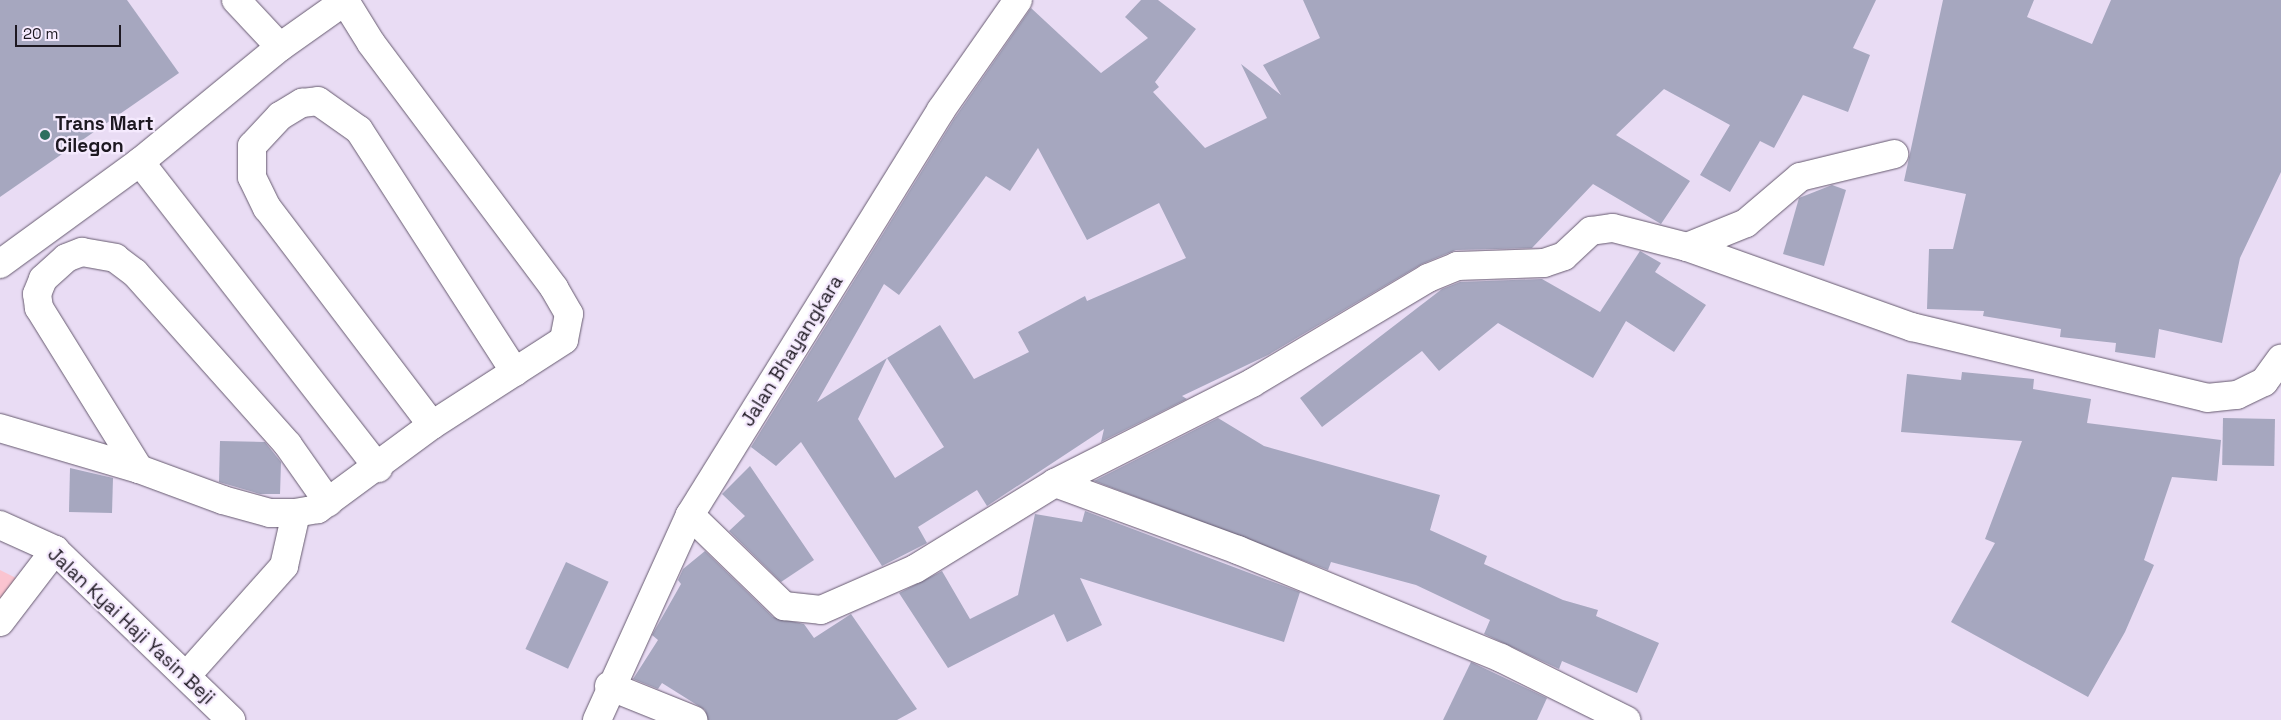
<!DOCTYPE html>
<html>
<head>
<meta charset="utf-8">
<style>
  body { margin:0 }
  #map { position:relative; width:2281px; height:720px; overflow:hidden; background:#e9dcf4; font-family:"Space Grotesk",sans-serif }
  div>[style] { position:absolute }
  .green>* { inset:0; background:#fac4d0 }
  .building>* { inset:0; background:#a6a7bf; transform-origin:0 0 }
  .roads { filter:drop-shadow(0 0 1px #665a6f) drop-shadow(0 0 1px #665a6f) }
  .minor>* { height:28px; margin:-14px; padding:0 14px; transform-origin:14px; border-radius:14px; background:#fff }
  .dots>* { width:14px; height:14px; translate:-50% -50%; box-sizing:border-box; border:2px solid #f5eafe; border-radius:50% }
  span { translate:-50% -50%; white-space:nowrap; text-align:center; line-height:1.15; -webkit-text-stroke:4.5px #f5eafe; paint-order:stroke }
  .poi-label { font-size:19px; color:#1d1821; font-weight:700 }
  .left { translate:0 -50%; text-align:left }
  .street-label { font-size:19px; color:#1d1821 }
  .scale { position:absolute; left:15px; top:25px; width:106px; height:22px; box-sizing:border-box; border:2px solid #1d1821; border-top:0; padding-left:6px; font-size:15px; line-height:18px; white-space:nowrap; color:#1d1821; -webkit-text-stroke:4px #f5eafe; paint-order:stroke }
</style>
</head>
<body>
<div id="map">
  <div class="green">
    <i style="clip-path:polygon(0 570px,28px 584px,0 622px)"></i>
  </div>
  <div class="building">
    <i style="clip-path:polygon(0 0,127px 0,179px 73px,0 197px)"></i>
    <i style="clip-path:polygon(evenodd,1141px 0,1158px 0,1196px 29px,1155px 82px,1159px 87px,1153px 92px,1205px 148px,1267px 118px,1241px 64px,1281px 95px,1263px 65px,1320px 38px,1303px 0,1876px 0,1853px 48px,1870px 55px,1848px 112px,1803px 95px,1774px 148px,1760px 141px,1730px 192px,1700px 175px,1730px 125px,1664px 89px,1616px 135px,1690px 181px,1661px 224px,1593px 184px,1532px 248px,1456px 250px,1422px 264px,1268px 355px,1182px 396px,1187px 399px,1101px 442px,1104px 429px,987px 506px,977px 490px,918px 527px,927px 543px,882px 566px,801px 442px,776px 466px,751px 447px,954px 119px,1031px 8px,1101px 73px,1148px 38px,1125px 17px,1141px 0,1038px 148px,1087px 240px,1159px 203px,1186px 258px,1087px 301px,1085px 296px,1018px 332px,1029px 352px,974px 379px,940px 325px,887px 358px,944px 447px,895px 478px,858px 419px,887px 358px,817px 402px,884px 284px,899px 295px,986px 176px,1010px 191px,1038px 148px)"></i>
    <i style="clip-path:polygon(1943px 0,2034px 0,2027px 17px,2092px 44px,2111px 0,2281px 0,2281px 172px,2240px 258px,2222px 343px,2159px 329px,2155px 358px,2115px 352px,2116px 343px,2060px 337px,2061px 329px,1983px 316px,1984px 311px,1927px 309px,1929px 249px,1953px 249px,1966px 194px,1904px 181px)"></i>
    <i style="clip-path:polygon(1832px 185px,1846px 190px,1824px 266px,1783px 254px,1799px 198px)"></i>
    <i style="clip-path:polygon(1640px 251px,1661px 263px,1655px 272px,1706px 305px,1674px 352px,1626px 321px,1593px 378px,1498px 323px,1439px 371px,1422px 351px,1322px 427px,1300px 398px,1442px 289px,1460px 282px,1542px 279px,1600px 312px)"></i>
    <i style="clip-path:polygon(1962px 372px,2034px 379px,2033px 389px,2091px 399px,2087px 423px,2221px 440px,2217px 481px,2172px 477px,2144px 560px,2154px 565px,2125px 632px,2088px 697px,1951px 622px,1995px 543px,1985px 539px,2022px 441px,1901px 432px,1907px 374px,1961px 380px)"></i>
    <i style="clip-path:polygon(1218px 418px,1264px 446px,1440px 495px,1430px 530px,1487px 556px,1484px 564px,1563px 600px,1598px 610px,1596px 616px,1659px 643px,1637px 693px,1562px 661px,1559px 669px,1484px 634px,1490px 620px,1416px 585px,1331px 562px,1328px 570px,1094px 481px)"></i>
    <i style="left:2223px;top:418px;width:52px;height:47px;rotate:1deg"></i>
    <i style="clip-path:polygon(220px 441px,265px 442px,281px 462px,280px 494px,260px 494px,219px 482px)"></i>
    <i style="clip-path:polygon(750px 466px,814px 560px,781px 582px,729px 531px,745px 516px,722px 494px)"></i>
    <i style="clip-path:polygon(70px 468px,113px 478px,112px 513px,69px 512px)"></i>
    <i style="clip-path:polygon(1085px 511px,1300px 592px,1284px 642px,1080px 578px,1102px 625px,1067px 642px,1054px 614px,948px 668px,899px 593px,942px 571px,970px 619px,1018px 595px,1035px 514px,1082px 522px)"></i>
    <i style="clip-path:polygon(705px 551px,773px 617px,804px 624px,814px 638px,851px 614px,917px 709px,897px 720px,708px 720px,705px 710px,662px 683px,658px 689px,633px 679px,658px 640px,652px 635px,681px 584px,678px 580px,683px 569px)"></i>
    <i style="left:566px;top:562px;width:47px;height:96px;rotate:25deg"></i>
    <i style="clip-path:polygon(1471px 662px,1547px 698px,1537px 720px,1443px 720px)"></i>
  </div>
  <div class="roads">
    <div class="minor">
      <i style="left:236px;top:0;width:64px;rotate:46.9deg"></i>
      <i style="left:140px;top:162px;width:388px;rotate:52.1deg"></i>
      <i style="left:1687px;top:247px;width:64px;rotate:-22.1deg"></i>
      <i style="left:1746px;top:223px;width:71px;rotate:-40.4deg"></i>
      <i style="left:1800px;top:177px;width:97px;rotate:-13.7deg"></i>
      <i style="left:0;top:264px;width:173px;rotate:-36.1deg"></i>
      <i style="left:140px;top:162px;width:181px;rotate:-39.4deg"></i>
      <i style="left:280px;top:47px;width:80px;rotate:-35.3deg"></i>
      <i style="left:345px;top:1px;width:49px;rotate:58.2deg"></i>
      <i style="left:371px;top:43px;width:306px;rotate:53.2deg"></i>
      <i style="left:554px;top:288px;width:30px;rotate:60deg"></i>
      <i style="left:569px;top:314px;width:26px;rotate:101deg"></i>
      <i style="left:564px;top:340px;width:157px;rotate:147.2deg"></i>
      <i style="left:432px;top:425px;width:142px;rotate:143.6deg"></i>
      <i style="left:318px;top:509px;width:22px;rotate:170deg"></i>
      <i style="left:296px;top:513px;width:26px;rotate:180deg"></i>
      <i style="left:270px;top:513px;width:49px;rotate:-164.5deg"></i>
      <i style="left:223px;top:500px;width:90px;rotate:-159.7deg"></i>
      <i style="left:139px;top:469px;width:145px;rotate:-163.6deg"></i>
      <i style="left:432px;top:425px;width:273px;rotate:-127.2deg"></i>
      <i style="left:267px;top:208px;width:34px;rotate:-116deg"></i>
      <i style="left:252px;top:177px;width:31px;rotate:-90deg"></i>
      <i style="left:252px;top:146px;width:41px;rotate:-47deg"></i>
      <i style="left:280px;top:116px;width:26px;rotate:-31deg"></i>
      <i style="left:302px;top:103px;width:16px;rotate:-7deg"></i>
      <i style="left:318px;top:101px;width:50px;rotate:35.3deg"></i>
      <i style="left:359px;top:130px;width:288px;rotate:57.2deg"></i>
      <i style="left:139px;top:469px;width:190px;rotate:-121.8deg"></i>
      <i style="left:39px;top:308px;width:14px;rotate:-98deg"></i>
      <i style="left:37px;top:294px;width:16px;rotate:-68deg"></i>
      <i style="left:43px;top:279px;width:31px;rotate:-42deg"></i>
      <i style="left:66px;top:258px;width:17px;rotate:-21deg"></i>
      <i style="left:82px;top:252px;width:34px;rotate:10deg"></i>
      <i style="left:115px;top:258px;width:25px;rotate:37deg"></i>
      <i style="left:135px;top:273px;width:230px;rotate:48.3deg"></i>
      <i style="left:288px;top:445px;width:70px;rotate:54.9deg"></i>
      <i style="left:1055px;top:483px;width:195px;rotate:20.1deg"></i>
      <i style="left:1238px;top:550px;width:284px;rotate:22.3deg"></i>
      <i style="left:1501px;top:658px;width:140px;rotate:26.4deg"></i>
      <i style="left:690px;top:515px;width:131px;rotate:44.1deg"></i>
      <i style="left:784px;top:606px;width:37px;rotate:6deg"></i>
      <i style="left:821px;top:610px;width:103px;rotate:-23.6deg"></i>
      <i style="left:915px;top:569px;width:164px;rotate:-31.6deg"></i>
      <i style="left:1055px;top:483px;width:221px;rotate:-26.9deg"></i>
      <i style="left:1252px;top:383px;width:205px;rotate:-30.8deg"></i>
      <i style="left:1428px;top:278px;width:31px;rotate:-22deg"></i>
      <i style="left:1457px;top:266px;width:87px;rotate:-2deg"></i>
      <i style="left:1544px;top:263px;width:21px;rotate:-19deg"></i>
      <i style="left:1564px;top:256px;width:37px;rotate:-43deg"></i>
      <i style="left:1591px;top:231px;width:22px;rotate:-8deg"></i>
      <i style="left:1613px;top:228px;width:76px;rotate:14.4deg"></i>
      <i style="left:1687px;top:247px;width:239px;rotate:19.6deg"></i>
      <i style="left:1912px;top:327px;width:303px;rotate:13.5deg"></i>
      <i style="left:2207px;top:398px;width:30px;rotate:-6deg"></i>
      <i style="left:2237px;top:395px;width:30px;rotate:-26deg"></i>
      <i style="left:2264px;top:382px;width:29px;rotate:-54deg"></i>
      <i style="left:0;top:525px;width:60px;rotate:24.4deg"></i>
      <i style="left:55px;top:550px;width:245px;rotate:44deg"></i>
      <i style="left:0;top:622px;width:91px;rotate:-52.6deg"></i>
      <i style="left:187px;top:675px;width:146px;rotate:-48.3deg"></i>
      <i style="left:284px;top:566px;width:54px;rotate:-77.2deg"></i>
      <i style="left:609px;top:686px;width:91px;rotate:22deg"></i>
      <i style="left:597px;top:720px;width:225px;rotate:-65.6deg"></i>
      <i style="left:690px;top:515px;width:476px;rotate:-58.2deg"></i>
      <i style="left:941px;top:110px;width:134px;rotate:-55deg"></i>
    </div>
  </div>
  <div class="dots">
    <i style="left:45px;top:135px;background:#2d6f5f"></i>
  </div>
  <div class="poi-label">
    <span class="left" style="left:55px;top:135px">Trans Mart<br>Cilegon</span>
  </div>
  <div class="street-label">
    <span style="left:792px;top:351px;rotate:-58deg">Jalan Bhayangkara</span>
    <span style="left:131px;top:626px;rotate:43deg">Jalan Kyai Haji Yasin Beji</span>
  </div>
  <div class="scale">20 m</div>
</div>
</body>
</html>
